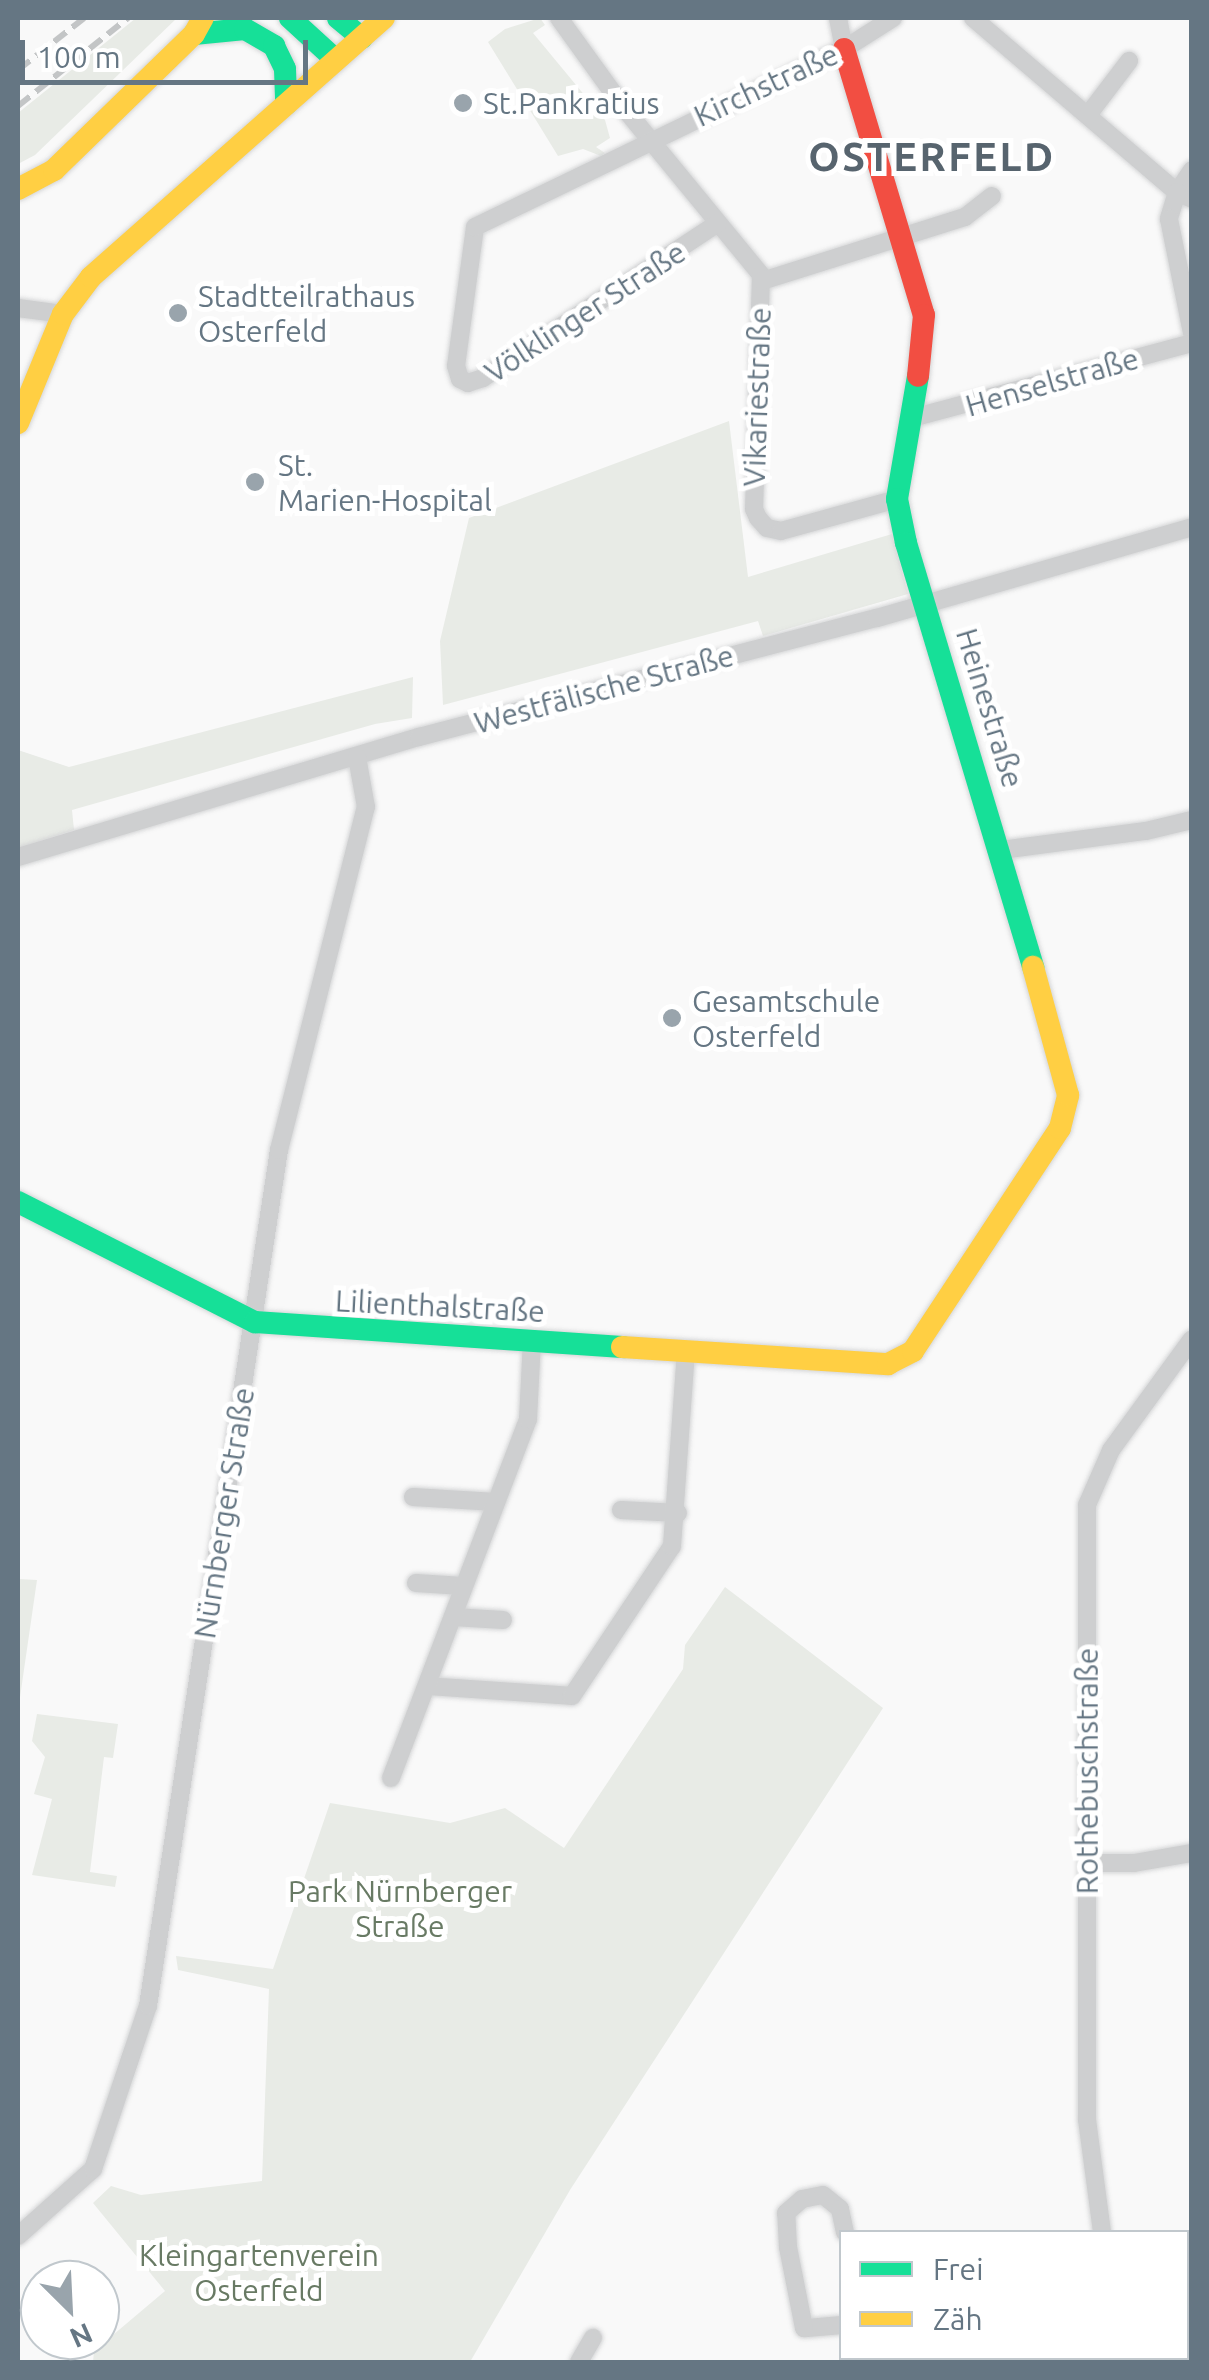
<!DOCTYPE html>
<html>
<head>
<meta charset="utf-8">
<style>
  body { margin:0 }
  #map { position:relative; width:1209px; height:2380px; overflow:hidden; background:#f9f9f9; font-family:Ubuntu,sans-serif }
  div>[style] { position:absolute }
  .green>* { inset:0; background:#e8ebe6 }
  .roads { filter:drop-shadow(0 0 2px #d5d6d7) drop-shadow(0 0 2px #d5d6d7) }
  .street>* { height:18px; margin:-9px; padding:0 9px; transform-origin:9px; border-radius:9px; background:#cecfd0 }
  .fast>* { height:22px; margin:-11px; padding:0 11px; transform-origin:11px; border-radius:11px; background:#16e098 }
  .slow>* { height:22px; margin:-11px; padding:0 11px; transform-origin:11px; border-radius:11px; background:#ffcf43 }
  .jam>* { height:22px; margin:-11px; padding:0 11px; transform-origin:11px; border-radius:11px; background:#f24e42 }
  .rail>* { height:6px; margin-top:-3px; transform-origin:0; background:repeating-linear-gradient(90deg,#c3c5c6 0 15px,transparent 0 23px) }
  .dots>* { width:28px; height:28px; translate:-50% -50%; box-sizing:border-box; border:5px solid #fff; border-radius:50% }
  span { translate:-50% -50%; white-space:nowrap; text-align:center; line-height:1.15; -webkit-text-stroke:10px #fff; paint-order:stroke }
  .street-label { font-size:30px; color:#657683 }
  .poi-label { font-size:30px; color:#657683 }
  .left { translate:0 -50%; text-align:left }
  .park-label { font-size:30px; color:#687a64 }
  .district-label { font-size:40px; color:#57646e; font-weight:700; letter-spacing:2.5px }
  .frame { position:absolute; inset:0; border:20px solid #657683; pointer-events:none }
  .legend { position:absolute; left:839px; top:2230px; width:350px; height:130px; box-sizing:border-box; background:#fff; border:2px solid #c1c8cd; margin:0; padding:12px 18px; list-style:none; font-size:30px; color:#657683 }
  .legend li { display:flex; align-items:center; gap:20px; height:50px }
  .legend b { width:50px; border:2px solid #c1c8cd }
  .north { position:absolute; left:20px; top:2260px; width:100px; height:100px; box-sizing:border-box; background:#fff; border:2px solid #c1c8cd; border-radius:50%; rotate:156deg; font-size:28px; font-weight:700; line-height:40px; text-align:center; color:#657683 }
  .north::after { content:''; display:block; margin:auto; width:35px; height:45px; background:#99a4ac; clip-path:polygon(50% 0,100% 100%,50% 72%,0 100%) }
  .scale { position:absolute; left:20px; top:40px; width:288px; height:45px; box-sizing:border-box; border:5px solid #657683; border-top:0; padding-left:12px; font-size:30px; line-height:35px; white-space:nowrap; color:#657683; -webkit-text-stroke:8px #fff; paint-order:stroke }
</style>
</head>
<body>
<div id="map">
  <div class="green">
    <i style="clip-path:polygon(136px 18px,177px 18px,35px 155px,18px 164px,18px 113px)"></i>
    <i style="clip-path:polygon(540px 18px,545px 25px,533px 33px,605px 120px,610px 138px,596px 147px,605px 153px,601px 156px,583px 149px,558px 156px,488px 42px,505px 29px)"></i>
    <i style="clip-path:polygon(729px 421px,748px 577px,892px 534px,908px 594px,763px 636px,758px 621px,443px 705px,440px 641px,469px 518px)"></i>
    <i style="clip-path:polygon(413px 677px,412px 718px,375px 724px,72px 810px,74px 830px,18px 848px,18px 750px,69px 767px)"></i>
    <i style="clip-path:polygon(18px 1579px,37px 1580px,18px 1711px)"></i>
    <i style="clip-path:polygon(725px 1587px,883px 1708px,570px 2190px,470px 2362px,93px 2362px,94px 2351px,165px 2291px,93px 2203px,111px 2186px,141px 2195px,262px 2181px,269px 1989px,178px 1970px,176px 1956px,273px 1969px,330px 1803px,450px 1823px,505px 1808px,564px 1848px,683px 1669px,685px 1645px)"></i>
    <i style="clip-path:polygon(37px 1714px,118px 1724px,113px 1758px,104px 1757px,90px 1872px,117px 1876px,115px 1887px,32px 1875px,52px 1799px,34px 1794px,45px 1757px,32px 1741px)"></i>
  </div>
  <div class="roads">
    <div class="street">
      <i style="left:559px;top:18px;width:111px;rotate:54.2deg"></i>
      <i style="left:624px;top:108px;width:216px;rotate:50.6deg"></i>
      <i style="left:761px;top:275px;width:234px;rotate:91.7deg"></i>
      <i style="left:754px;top:509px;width:10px;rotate:66deg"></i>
      <i style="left:758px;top:518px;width:13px;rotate:48deg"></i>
      <i style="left:767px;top:528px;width:14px;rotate:12deg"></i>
      <i style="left:781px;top:531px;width:120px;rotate:-15.4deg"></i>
      <i style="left:838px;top:18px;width:32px;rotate:79deg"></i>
      <i style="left:973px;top:18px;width:268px;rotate:40.5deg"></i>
      <i style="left:1177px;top:192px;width:17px;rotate:25deg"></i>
      <i style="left:1088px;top:115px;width:68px;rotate:-52.8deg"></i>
      <i style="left:1192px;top:170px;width:27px;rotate:124deg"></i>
      <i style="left:1177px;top:192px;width:28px;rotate:107deg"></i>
      <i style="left:1169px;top:219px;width:116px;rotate:78.6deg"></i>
      <i style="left:718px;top:223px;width:282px;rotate:146.6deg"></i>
      <i style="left:483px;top:378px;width:16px;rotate:162deg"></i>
      <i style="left:468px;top:383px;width:9px;rotate:-153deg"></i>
      <i style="left:460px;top:379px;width:14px;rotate:-107deg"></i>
      <i style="left:456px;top:366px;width:140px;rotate:-82.2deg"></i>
      <i style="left:475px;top:227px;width:410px;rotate:-25.8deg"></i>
      <i style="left:844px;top:49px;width:58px;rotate:-32.3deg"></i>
      <i style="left:762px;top:281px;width:213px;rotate:-17.5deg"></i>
      <i style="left:965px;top:217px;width:34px;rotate:-38deg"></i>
      <i style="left:18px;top:308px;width:45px;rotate:7.6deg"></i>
      <i style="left:912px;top:418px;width:290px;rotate:-15deg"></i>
      <i style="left:1001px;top:850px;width:146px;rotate:-7.5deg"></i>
      <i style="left:1146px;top:831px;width:47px;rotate:-13.4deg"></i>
      <i style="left:18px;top:857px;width:419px;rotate:-16.7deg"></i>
      <i style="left:419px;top:737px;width:473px;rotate:-14.6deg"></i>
      <i style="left:877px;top:618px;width:328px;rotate:-16.1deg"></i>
      <i style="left:413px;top:1497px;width:83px;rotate:3.4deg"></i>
      <i style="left:621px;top:1510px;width:57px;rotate:3deg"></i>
      <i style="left:416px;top:1583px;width:47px;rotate:3.7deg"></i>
      <i style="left:453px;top:1617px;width:50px;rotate:3.4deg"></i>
      <i style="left:427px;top:1686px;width:145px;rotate:3.9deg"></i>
      <i style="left:572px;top:1696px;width:180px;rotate:-56.3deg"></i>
      <i style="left:672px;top:1546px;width:196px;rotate:-85.9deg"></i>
      <i style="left:391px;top:1778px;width:384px;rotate:-69.1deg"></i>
      <i style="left:528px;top:1419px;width:78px;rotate:-87.1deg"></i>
      <i style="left:1087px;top:1863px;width:47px"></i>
      <i style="left:1134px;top:1863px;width:59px;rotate:-9.8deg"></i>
      <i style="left:1102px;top:2232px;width:113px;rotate:-97.6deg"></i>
      <i style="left:1087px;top:2120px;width:615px;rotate:-90deg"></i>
      <i style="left:1087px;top:1505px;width:60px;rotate:-66.4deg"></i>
      <i style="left:1111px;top:1450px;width:137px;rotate:-53.9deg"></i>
      <i style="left:18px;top:2236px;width:101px;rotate:-41.8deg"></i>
      <i style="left:93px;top:2169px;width:172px;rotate:-71.4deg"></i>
      <i style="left:148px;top:2006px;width:866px;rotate:-81.3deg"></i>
      <i style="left:279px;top:1150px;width:354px;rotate:-75.8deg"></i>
      <i style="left:366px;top:807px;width:51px;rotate:-100.2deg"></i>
      <i style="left:1186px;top:2283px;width:6px"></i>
      <i style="left:842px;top:2325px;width:38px;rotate:175deg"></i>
      <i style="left:804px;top:2328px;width:83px;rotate:-101.2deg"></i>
      <i style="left:788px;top:2247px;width:34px;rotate:-93deg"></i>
      <i style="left:786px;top:2213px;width:21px;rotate:-41deg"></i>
      <i style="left:802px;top:2199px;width:21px;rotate:-11deg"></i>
      <i style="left:823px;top:2195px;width:22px;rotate:39deg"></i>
      <i style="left:840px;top:2209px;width:24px;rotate:78deg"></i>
      <i style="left:1113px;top:2358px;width:4px;rotate:90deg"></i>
      <i style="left:579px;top:2362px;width:28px;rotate:-60deg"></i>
      <i style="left:854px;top:2362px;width:4px;rotate:-90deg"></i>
    </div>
    <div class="fast">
      <i style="left:290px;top:18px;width:62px;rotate:42.4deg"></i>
      <i style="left:338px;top:18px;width:31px;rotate:40deg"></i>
      <i style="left:194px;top:34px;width:51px;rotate:-5.6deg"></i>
      <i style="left:245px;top:29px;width:34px;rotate:30deg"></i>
      <i style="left:274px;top:46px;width:25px;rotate:64deg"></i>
      <i style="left:285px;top:69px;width:35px;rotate:88deg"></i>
      <i style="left:918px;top:376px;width:125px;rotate:99.7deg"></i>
      <i style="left:897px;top:499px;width:45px;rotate:78.4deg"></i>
      <i style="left:906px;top:543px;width:443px;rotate:73.3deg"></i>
      <i style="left:18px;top:1202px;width:266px;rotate:26.9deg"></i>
      <i style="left:255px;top:1322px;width:368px;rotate:3.9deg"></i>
    </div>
    <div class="slow">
      <i style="left:18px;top:189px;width:41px;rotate:-27.8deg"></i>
      <i style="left:54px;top:170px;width:195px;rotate:-44.2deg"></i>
      <i style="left:194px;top:34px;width:18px;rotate:-61deg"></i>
      <i style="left:18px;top:423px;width:118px;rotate:-67.6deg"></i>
      <i style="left:63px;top:314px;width:46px;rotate:-52.9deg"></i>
      <i style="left:91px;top:277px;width:391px;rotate:-41.5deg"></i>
      <i style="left:622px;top:1347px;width:267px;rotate:3.7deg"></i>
      <i style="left:888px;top:1364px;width:28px;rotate:-27deg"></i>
      <i style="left:913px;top:1351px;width:267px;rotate:-56.6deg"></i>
      <i style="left:1060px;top:1128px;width:34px;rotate:-76deg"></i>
      <i style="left:1068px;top:1095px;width:133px;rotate:-105.3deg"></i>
    </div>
    <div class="jam">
      <i style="left:844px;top:49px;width:278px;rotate:73.3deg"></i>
      <i style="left:924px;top:315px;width:61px;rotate:95.6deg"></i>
    </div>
  </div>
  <div class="rail">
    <i style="left:18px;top:70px;width:84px;rotate:-38.2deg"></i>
    <i style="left:18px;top:106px;width:141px;rotate:-38.7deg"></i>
  </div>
  <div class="dots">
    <i style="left:463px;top:103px;background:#99a4ac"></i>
    <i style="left:178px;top:313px;background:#99a4ac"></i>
    <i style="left:255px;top:482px;background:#99a4ac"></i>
    <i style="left:672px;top:1018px;background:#99a4ac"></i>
  </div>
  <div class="street-label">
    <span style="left:766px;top:85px;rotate:-25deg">Kirchstraße</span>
    <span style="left:585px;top:312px;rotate:-33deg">Völklinger Straße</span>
    <span style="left:1052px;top:382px;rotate:-16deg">Henselstraße</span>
    <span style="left:757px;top:397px;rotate:-88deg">Vikariestraße</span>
    <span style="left:604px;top:689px;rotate:-15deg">Westfälische Straße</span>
    <span style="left:990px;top:708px;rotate:73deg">Heinestraße</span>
    <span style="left:440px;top:1306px;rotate:3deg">Lilienthalstraße</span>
    <span style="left:224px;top:1513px;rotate:-81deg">Nürnberger Straße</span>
    <span style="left:1087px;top:1771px;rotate:-90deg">Rothebuschstraße</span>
  </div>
  <div class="poi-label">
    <span class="left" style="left:483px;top:103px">St.Pankratius</span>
    <span class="left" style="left:198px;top:313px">Stadtteilrathaus<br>Osterfeld</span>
    <span class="left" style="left:278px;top:482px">St.<br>Marien-Hospital</span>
    <span class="left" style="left:692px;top:1018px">Gesamtschule<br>Osterfeld</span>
  </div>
  <div class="park-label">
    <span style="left:400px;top:1908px">Park Nürnberger<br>Straße</span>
    <span style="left:259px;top:2272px">Kleingartenverein<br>Osterfeld</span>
  </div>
  <div class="district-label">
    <span style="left:932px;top:157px">OSTERFELD</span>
  </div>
  <div class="frame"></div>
  <ul class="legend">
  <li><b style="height:12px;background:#16e098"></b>Frei</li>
  <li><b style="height:12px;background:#ffcf43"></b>Zäh</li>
  </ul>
  <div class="north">N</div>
  <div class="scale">100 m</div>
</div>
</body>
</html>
